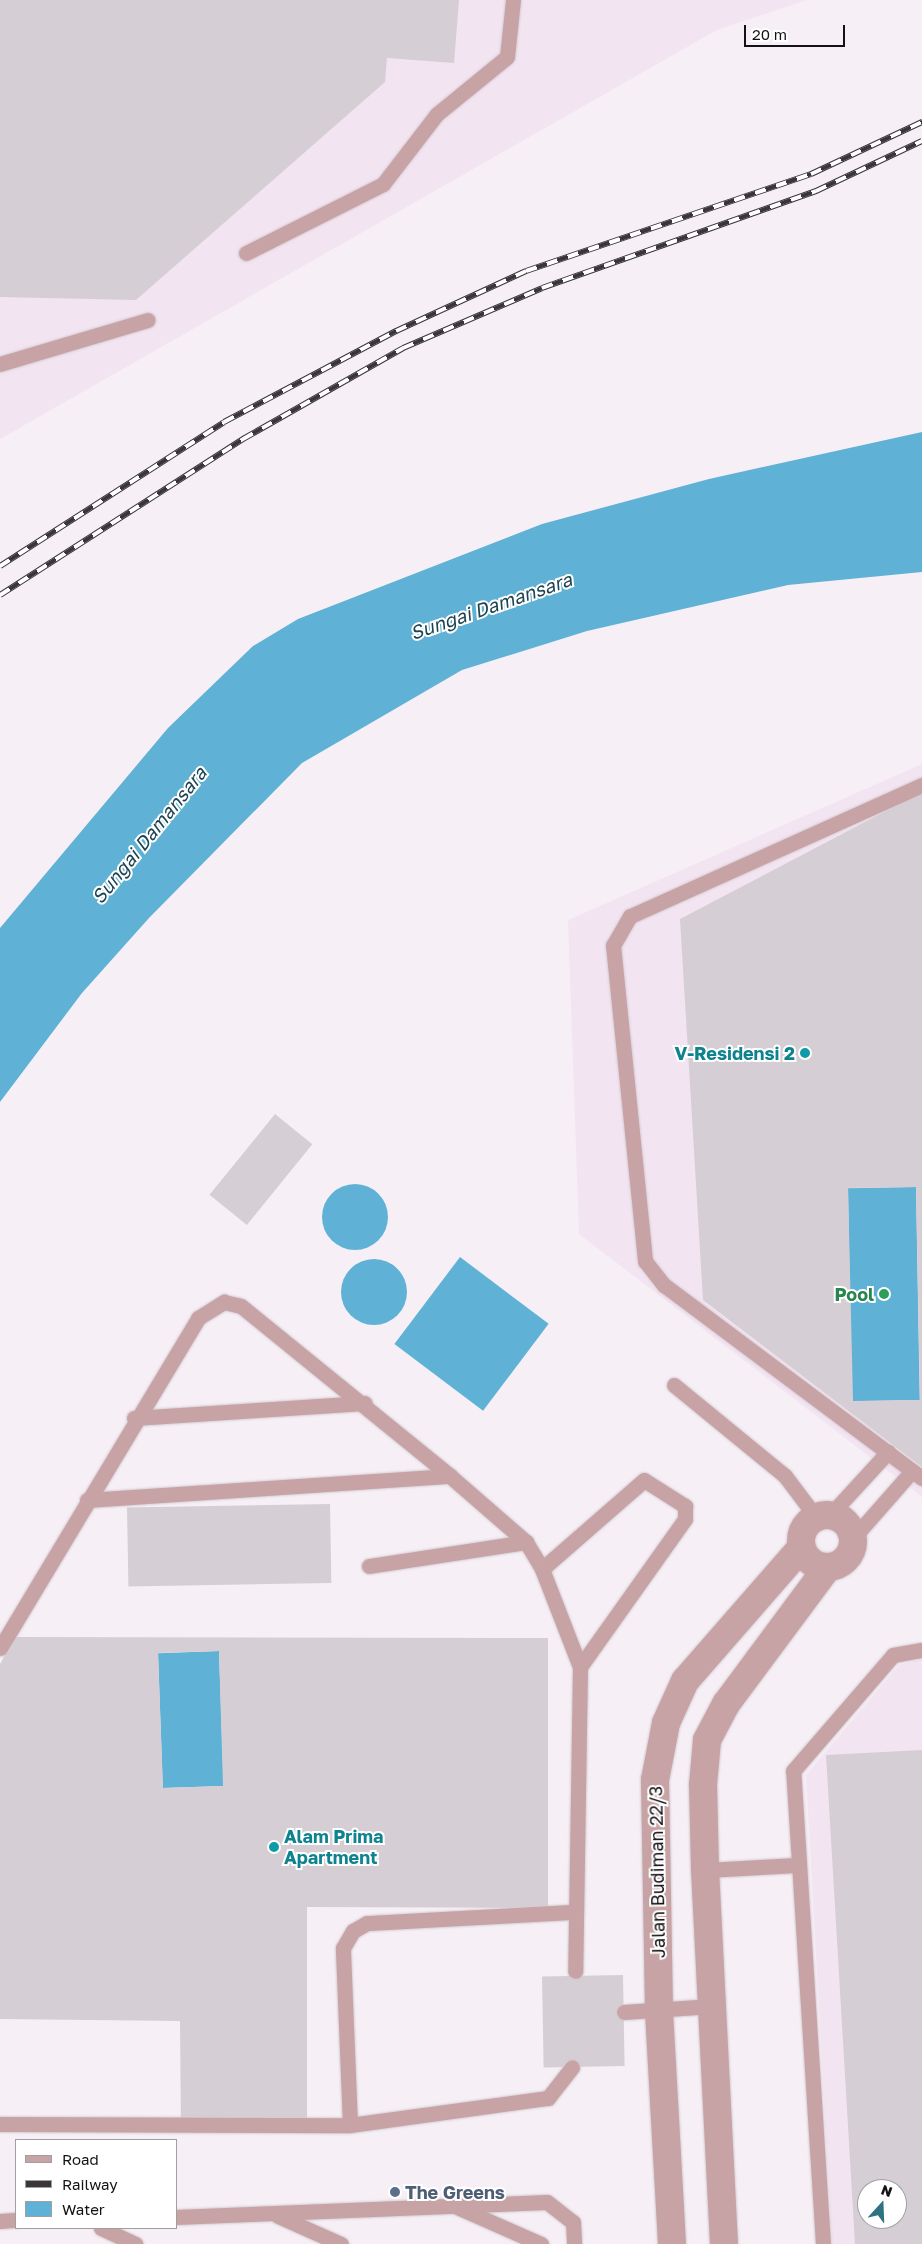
<!DOCTYPE html>
<html>
<head>
<meta charset="utf-8">
<style>
  body { margin:0 }
  #map { position:relative; width:922px; height:2244px; overflow:hidden; background:#f7eff6; font-family:"Golos Text",sans-serif }
  div>[style] { position:absolute }
  .built>* { inset:0; background:#f3e4f1 }
  .water>* { inset:0; background:#5fb2d5; transform-origin:0 0 }
  .round { border-radius:50% }
  .building>* { inset:0; background:#d6ced5; transform-origin:0 0 }
  .roads { filter:drop-shadow(0 0 1px #d3ccd2) drop-shadow(0 0 1px #d3ccd2) }
  .lane>* { height:15px; margin:-7.5px; padding:0 7.5px; transform-origin:7.5px; border-radius:7.5px; background:#c8a3a5 }
  .street>* { height:28px; margin:-14px; padding:0 14px; transform-origin:14px; border-radius:14px; background:#c8a3a5 }
  .street>.ring { margin:-14px; padding:0; box-sizing:content-box; background:none; border:28px solid #c8a3a5; border-radius:50% }
  .rail>* { height:5.5px; margin-top:-2.75px; transform-origin:0; background:repeating-linear-gradient(90deg,#fff 0 11px,#393539 0 22px); box-sizing:border-box; border-block:1px solid #393539 }
  .dots>* { width:14px; height:14px; translate:-50% -50%; box-sizing:border-box; border:2px solid #fff; border-radius:50% }
  span { translate:-50% -50%; white-space:nowrap; text-align:center; line-height:1.15; -webkit-text-stroke:4px #fff; paint-order:stroke }
  .culture-label { font-size:18px; color:#0d838f; font-weight:700 }
  .right { translate:-100% -50%; text-align:right }
  .left { translate:0 -50%; text-align:left }
  .leisure-label { font-size:18px; color:#27864d; font-weight:700 }
  .street-label { font-size:18px; color:#151215 }
  .service-label { font-size:18px; color:#4e5e75; font-weight:700 }
  .water-label { font-size:19px; color:#1e4453; font-style:italic }
  .legend { position:absolute; left:15px; top:2139px; width:162px; height:90px; box-sizing:border-box; background:#fff; border:1px solid #a1a0a1; margin:0; padding:6px 9px; list-style:none; font-size:15px; color:#151215 }
  .legend li { display:flex; align-items:center; gap:10px; height:25px }
  .legend b { width:25px; border:1px solid #a1a0a1 }
  .north { position:absolute; left:857px; top:2179px; width:50px; height:50px; box-sizing:border-box; background:#fff; border:1px solid #a1a0a1; border-radius:50%; rotate:20deg; font-size:14px; font-weight:700; line-height:20px; text-align:center; color:#151215 }
  .north::after { content:''; display:block; margin:auto; width:18px; height:22px; background:#2f7383; clip-path:polygon(50% 0,100% 100%,50% 72%,0 100%) }
  .scale { position:absolute; left:744px; top:25px; width:101px; height:22px; box-sizing:border-box; border:2px solid #151215; border-top:0; padding-left:6px; font-size:15px; line-height:18px; white-space:nowrap; color:#151215; -webkit-text-stroke:4px #fff; paint-order:stroke }
</style>
</head>
<body>
<div id="map">
  <div class="built">
    <i style="clip-path:polygon(0 0,807px 0,717px 30px,0 439px)"></i>
    <i style="clip-path:polygon(922px 764px,922px 1497px,579px 1234px,568px 920px)"></i>
    <i style="clip-path:polygon(evenodd,922px 1659px,922px 2244px,832px 2244px,806px 1775px,899px 1665px,922px 1659px,867px 2189px,897px 2189px,897px 2219px,867px 2219px,867px 2189px)"></i>
  </div>
  <div class="water">
    <i style="clip-path:polygon(922px 432px,922px 572px,788px 585px,587px 631px,462px 670px,302px 763px,149px 918px,82px 993px,0 1102px,0 928px,168px 728px,253px 646px,298px 619px,542px 524px,709px 479px)"></i>
    <i class="round" style="left:322px;top:1184px;width:66px;height:66px"></i>
    <i style="left:916px;top:1187px;width:213px;height:68px;rotate:89deg"></i>
    <i style="left:460px;top:1257px;width:111px;height:109px;rotate:37deg"></i>
    <i class="round" style="left:341px;top:1259px;width:66px;height:66px"></i>
    <i style="left:219px;top:1651px;width:135px;height:61px;rotate:88deg"></i>
  </div>
  <div class="building">
    <i style="clip-path:polygon(0 0,459px 0,454px 63px,387px 58px,385px 82px,136px 300px,0 297px)"></i>
    <i style="clip-path:polygon(evenodd,922px 792px,922px 1467px,703px 1300px,680px 919px,922px 792px,916px 1187px,920px 1400px,853px 1401px,848px 1188px,916px 1187px)"></i>
    <i style="left:275px;top:1114px;width:48px;height:104px;rotate:39deg"></i>
    <i style="left:330px;top:1504px;width:79px;height:203px;rotate:89deg"></i>
    <i style="clip-path:polygon(evenodd,15px 1637px,548px 1638px,548px 1908px,307px 1907px,307px 2131px,181px 2131px,180px 2021px,0 2019px,0 1664px,15px 1637px,219px 1651px,223px 1786px,163px 1788px,158px 1653px,219px 1651px)"></i>
    <i style="clip-path:polygon(evenodd,922px 1750px,922px 2244px,855px 2244px,826px 1755px,922px 1750px,867px 2189px,897px 2189px,897px 2219px,867px 2219px,867px 2189px)"></i>
    <i style="left:623px;top:1975px;width:91px;height:81px;rotate:89deg"></i>
  </div>
  <div class="roads">
    <div class="lane">
      <i style="left:246px;top:253px;width:153px;rotate:-26.7deg"></i>
      <i style="left:383px;top:184px;width:88px;rotate:-52.4deg"></i>
      <i style="left:437px;top:114px;width:90px;rotate:-39.2deg"></i>
      <i style="left:507px;top:57px;width:57px;rotate:-84deg"></i>
      <i style="left:0;top:364px;width:154px;rotate:-16.6deg"></i>
      <i style="left:922px;top:785px;width:320px;rotate:155.8deg"></i>
      <i style="left:630px;top:916px;width:34px;rotate:120deg"></i>
      <i style="left:613px;top:945px;width:318px;rotate:84.2deg"></i>
      <i style="left:645px;top:1261px;width:31px;rotate:52deg"></i>
      <i style="left:664px;top:1285px;width:322px;rotate:36.8deg"></i>
      <i style="left:674px;top:1385px;width:144px;rotate:39.3deg"></i>
      <i style="left:785px;top:1476px;width:51px;rotate:52.9deg"></i>
      <i style="left:134px;top:1418px;width:231px;rotate:-3.7deg"></i>
      <i style="left:87px;top:1500px;width:364px;rotate:-3.8deg"></i>
      <i style="left:830px;top:1515px;width:86px;rotate:-47.4deg"></i>
      <i style="left:854px;top:1537px;width:88px;rotate:-48.7deg"></i>
      <i style="left:369px;top:1566px;width:159px;rotate:-8.7deg"></i>
      <i style="left:542px;top:1569px;width:135px;rotate:-41.1deg"></i>
      <i style="left:644px;top:1480px;width:49px;rotate:32.4deg"></i>
      <i style="left:685px;top:1506px;width:13px;rotate:90deg"></i>
      <i style="left:685px;top:1519px;width:181px;rotate:125.4deg"></i>
      <i style="left:0;top:1648px;width:385px;rotate:-59deg"></i>
      <i style="left:198px;top:1318px;width:31px;rotate:-32deg"></i>
      <i style="left:224px;top:1302px;width:17px;rotate:13deg"></i>
      <i style="left:241px;top:1306px;width:269px;rotate:39.1deg"></i>
      <i style="left:450px;top:1476px;width:101px;rotate:41deg"></i>
      <i style="left:526px;top:1542px;width:31px;rotate:59deg"></i>
      <i style="left:542px;top:1569px;width:105px;rotate:68.8deg"></i>
      <i style="left:580px;top:1667px;width:304px;rotate:90.9deg"></i>
      <i style="left:705px;top:1870px;width:93px;rotate:-3.1deg"></i>
      <i style="left:624px;top:2012px;width:88px;rotate:-3.9deg"></i>
      <i style="left:0;top:2124px;width:350px;rotate:0.2deg"></i>
      <i style="left:350px;top:2125px;width:200px;rotate:-7.8deg"></i>
      <i style="left:548px;top:2098px;width:39px;rotate:-52deg"></i>
      <i style="left:350px;top:2125px;width:177px;rotate:-92.3deg"></i>
      <i style="left:343px;top:1948px;width:20px;rotate:-60deg"></i>
      <i style="left:353px;top:1931px;width:16px;rotate:-30deg"></i>
      <i style="left:367px;top:1923px;width:206px;rotate:-3.1deg"></i>
      <i style="left:457px;top:2207px;width:92px;rotate:23.8deg"></i>
      <i style="left:278px;top:2216px;width:69px;rotate:24deg"></i>
      <i style="left:176px;top:2217px;width:371px;rotate:-2.3deg"></i>
      <i style="left:547px;top:2202px;width:33px;rotate:38deg"></i>
      <i style="left:573px;top:2222px;width:22px;rotate:87deg"></i>
      <i style="left:0;top:2221px;width:16px;rotate:-4deg"></i>
      <i style="left:101px;top:2228px;width:38px;rotate:25deg"></i>
      <i style="left:823px;top:2244px;width:474px;rotate:-93.6deg"></i>
      <i style="left:793px;top:1771px;width:153px;rotate:-49.2deg"></i>
      <i style="left:893px;top:1655px;width:29px;rotate:-10deg"></i>
    </div>
    <div class="street">
      <i class="ring" style="left:801px;top:1515px;width:24px;height:24px"></i>
      <i style="left:672px;top:2244px;width:234px;rotate:-93.2deg"></i>
      <i style="left:659px;top:2010px;width:230px;rotate:-91deg"></i>
      <i style="left:655px;top:1780px;width:58px;rotate:-79.1deg"></i>
      <i style="left:666px;top:1723px;width:46px;rotate:-65.7deg"></i>
      <i style="left:685px;top:1681px;width:176px;rotate:-48.9deg"></i>
      <i style="left:724px;top:2244px;width:374px;rotate:-92.9deg"></i>
      <i style="left:705px;top:1870px;width:85px;rotate:-91.3deg"></i>
      <i style="left:703px;top:1785px;width:45px;rotate:-84.9deg"></i>
      <i style="left:707px;top:1740px;width:41px;rotate:-62.2deg"></i>
      <i style="left:726px;top:1704px;width:169px;rotate:-53.4deg"></i>
    </div>
  </div>
  <div class="rail">
    <i style="left:0;top:566px;width:266px;rotate:-32.7deg"></i>
    <i style="left:224px;top:422px;width:195px;rotate:-27.9deg"></i>
    <i style="left:396px;top:331px;width:143px;rotate:-24.8deg"></i>
    <i style="left:526px;top:271px;width:301px;rotate:-18.8deg"></i>
    <i style="left:811px;top:174px;width:123px;rotate:-25.1deg"></i>
    <i style="left:0;top:595px;width:289px;rotate:-32.7deg"></i>
    <i style="left:243px;top:439px;width:184px;rotate:-29.6deg"></i>
    <i style="left:403px;top:348px;width:151px;rotate:-23.3deg"></i>
    <i style="left:542px;top:288px;width:291px;rotate:-19.5deg"></i>
    <i style="left:816px;top:191px;width:117px;rotate:-25.3deg"></i>
  </div>
  <div class="dots">
    <i style="left:805px;top:1053px;background:#0f9aa8"></i>
    <i style="left:884px;top:1294px;background:#2e9e5b"></i>
    <i style="left:274px;top:1847px;background:#0f9aa8"></i>
    <i style="left:395px;top:2192px;background:#5c6f8a"></i>
  </div>
  <div class="culture-label">
    <span class="right" style="left:795px;top:1053px">V-Residensi 2</span>
    <span class="left" style="left:284px;top:1847px">Alam Prima<br>Apartment</span>
  </div>
  <div class="leisure-label">
    <span class="right" style="left:874px;top:1294px">Pool</span>
  </div>
  <div class="street-label">
    <span style="left:657px;top:1872px;rotate:-91deg">Jalan Budiman 22/3</span>
  </div>
  <div class="service-label">
    <span class="left" style="left:405px;top:2192px">The Greens</span>
  </div>
  <div class="water-label">
    <span style="left:491px;top:606px;rotate:-19deg">Sungai Damansara</span>
    <span style="left:149px;top:835px;rotate:-51deg">Sungai Damansara</span>
  </div>
  <ul class="legend">
  <li><b style="height:6px;background:#c8a3a5"></b>Road</li>
  <li><b style="height:6px;background:#393539"></b>Railway</li>
  <li><b style="height:14px;background:#5fb2d5"></b>Water</li>
  </ul>
  <div class="north">N</div>
  <div class="scale">20 m</div>
</div>
</body>
</html>
